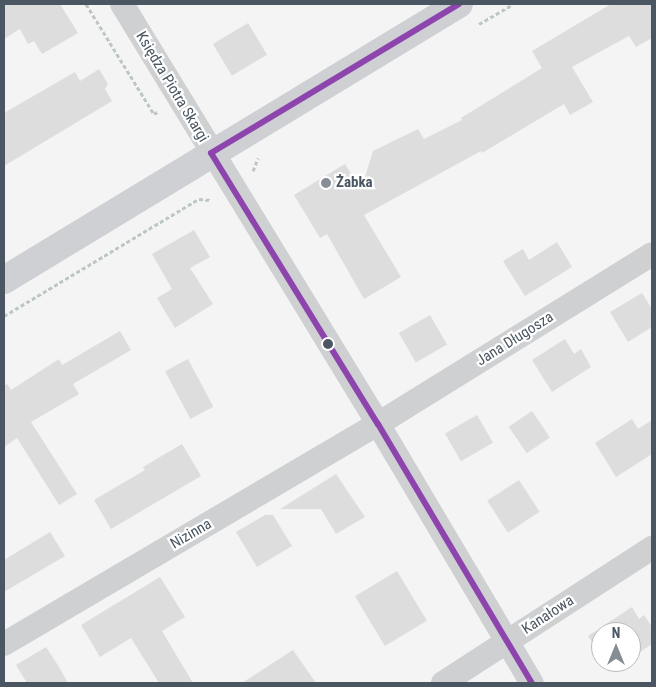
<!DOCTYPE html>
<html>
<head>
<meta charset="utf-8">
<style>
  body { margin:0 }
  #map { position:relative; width:656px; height:687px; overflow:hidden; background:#f4f4f4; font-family:"Roboto Condensed",sans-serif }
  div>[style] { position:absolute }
  .building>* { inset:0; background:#ddddde; transform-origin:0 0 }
  .path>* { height:3px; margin-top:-1.5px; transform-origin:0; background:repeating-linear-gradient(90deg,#bcc7c4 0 4px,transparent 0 6.5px) }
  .minor>* { height:24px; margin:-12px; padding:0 12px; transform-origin:12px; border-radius:12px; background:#ced0d2 }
  .secondary>* { height:28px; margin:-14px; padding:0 14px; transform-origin:14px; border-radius:14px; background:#ced0d4 }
  .bus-1>* { height:6px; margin:-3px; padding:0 3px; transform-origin:3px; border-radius:3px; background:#8e44ad }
  .dots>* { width:14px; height:14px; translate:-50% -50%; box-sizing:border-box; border:2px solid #fff; border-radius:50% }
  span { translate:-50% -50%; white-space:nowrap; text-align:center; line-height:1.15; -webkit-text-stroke:4.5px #fff; paint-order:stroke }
  .street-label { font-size:15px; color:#4a5661 }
  .poi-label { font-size:15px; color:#4a5661; font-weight:700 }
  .left { translate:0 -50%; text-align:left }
  .frame { position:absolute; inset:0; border:5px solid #4a5661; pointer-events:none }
  .north { position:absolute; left:591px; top:622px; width:50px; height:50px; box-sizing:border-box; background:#fff; border:1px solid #b7bbc0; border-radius:50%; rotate:0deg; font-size:14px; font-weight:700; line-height:20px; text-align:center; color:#4a5661 }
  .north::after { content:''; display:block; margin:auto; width:18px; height:22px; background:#868d94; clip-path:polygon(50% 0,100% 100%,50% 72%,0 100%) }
</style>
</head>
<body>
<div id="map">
  <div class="building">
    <i style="clip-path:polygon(4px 4px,60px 4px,78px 33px,42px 54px,34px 41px,28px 44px,20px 29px,4px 39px)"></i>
    <i style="clip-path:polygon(611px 4px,652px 4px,652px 38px,636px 47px,629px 36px,572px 67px,593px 102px,570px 115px,564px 104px,482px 153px,481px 151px,364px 215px,401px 277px,364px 299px,327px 234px,320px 238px,294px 195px,345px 164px,361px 190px,373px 151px,418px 129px,424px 139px,462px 120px,461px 118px,542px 68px,532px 51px)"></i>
    <i style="left:248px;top:23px;width:37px;height:41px;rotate:59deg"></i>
    <i style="clip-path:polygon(99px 69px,108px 84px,105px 89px,112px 101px,4px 166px,4px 113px,75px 72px,80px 81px)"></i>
    <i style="clip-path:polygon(194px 230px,210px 257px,190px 268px,213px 304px,175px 328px,157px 298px,172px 289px,152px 254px)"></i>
    <i style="clip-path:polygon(557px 242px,572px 267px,525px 296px,503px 261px,523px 249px,529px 260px)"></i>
    <i style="clip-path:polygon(642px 293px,652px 309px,652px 327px,628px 342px,610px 312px)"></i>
    <i style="left:430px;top:315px;width:34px;height:36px;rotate:60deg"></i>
    <i style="clip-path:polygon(120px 331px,131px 350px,73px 384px,79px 394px,31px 422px,77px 494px,59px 505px,17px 438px,4px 447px,4px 386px,7px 384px,11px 390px,59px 359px,62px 365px)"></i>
    <i style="clip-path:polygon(565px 339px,574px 354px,581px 349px,591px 367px,552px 392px,532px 360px)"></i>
    <i style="left:188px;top:359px;width:54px;height:26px;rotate:62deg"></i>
    <i style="left:532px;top:411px;width:32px;height:28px;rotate:56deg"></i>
    <i style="left:477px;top:415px;width:32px;height:37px;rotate:60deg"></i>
    <i style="clip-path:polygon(632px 419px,638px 429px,652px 420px,652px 454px,616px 477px,595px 443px)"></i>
    <i style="clip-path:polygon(182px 444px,201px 476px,111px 529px,94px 500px,145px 470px,143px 467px)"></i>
    <i style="clip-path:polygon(336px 474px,365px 517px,336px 534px,321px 509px,280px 509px)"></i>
    <i style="left:519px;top:480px;width:38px;height:38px;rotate:57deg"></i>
    <i style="clip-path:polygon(265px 515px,273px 515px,292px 546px,257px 567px,236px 532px)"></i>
    <i style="clip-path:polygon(50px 532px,65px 556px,4px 592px,4px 560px)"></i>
    <i style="left:397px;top:571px;width:58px;height:49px;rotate:59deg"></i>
    <i style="clip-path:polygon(160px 577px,185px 617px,162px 631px,193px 683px,159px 683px,131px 638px,100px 657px,81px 625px)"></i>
    <i style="clip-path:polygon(632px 607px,639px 619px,644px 615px,652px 627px,652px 644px,631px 658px,631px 632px,601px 632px,601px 656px,588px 636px)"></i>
    <i style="clip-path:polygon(46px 647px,59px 667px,68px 683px,27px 683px,16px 665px)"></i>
    <i style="clip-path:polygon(293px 650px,316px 683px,242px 683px)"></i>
  </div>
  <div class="path">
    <i style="left:86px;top:4px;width:129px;rotate:58.3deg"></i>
    <i style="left:154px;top:114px;width:6px;rotate:-31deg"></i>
    <i style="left:479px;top:24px;width:39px;rotate:-30deg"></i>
    <i style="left:253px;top:171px;width:14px;rotate:-69deg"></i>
    <i style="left:4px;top:316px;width:227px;rotate:-31deg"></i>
    <i style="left:199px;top:199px;width:12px;rotate:5deg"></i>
  </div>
  <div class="minor">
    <i style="left:122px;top:4px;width:492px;rotate:58.6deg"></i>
    <i style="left:378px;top:424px;width:301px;rotate:59.3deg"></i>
    <i style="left:4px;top:644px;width:434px;rotate:-30.5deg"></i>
    <i style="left:378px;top:424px;width:322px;rotate:-31.8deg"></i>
    <i style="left:443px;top:683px;width:249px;rotate:-32.9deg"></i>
  </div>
  <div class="secondary">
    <i style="left:4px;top:280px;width:532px;rotate:-31.24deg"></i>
  </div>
  <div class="bus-1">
    <i style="left:211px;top:153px;width:318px;rotate:58.4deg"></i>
    <i style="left:378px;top:424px;width:301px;rotate:59.3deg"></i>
    <i style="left:211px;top:153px;width:289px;rotate:-31deg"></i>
  </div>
  <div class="dots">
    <i style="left:326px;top:183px;background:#868d94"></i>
    <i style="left:328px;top:344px;background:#4a5661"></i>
  </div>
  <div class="street-label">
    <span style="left:172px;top:87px;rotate:59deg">Księdza Piotra Skargi</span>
    <span style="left:515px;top:339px;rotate:-32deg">Jana Długosza</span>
    <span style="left:191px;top:534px;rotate:-30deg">Nizinna</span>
    <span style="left:548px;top:615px;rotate:-33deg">Kanałowa</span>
  </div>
  <div class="poi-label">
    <span class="left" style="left:336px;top:183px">Żabka</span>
  </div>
  <div class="frame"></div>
  <div class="north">N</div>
</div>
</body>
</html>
